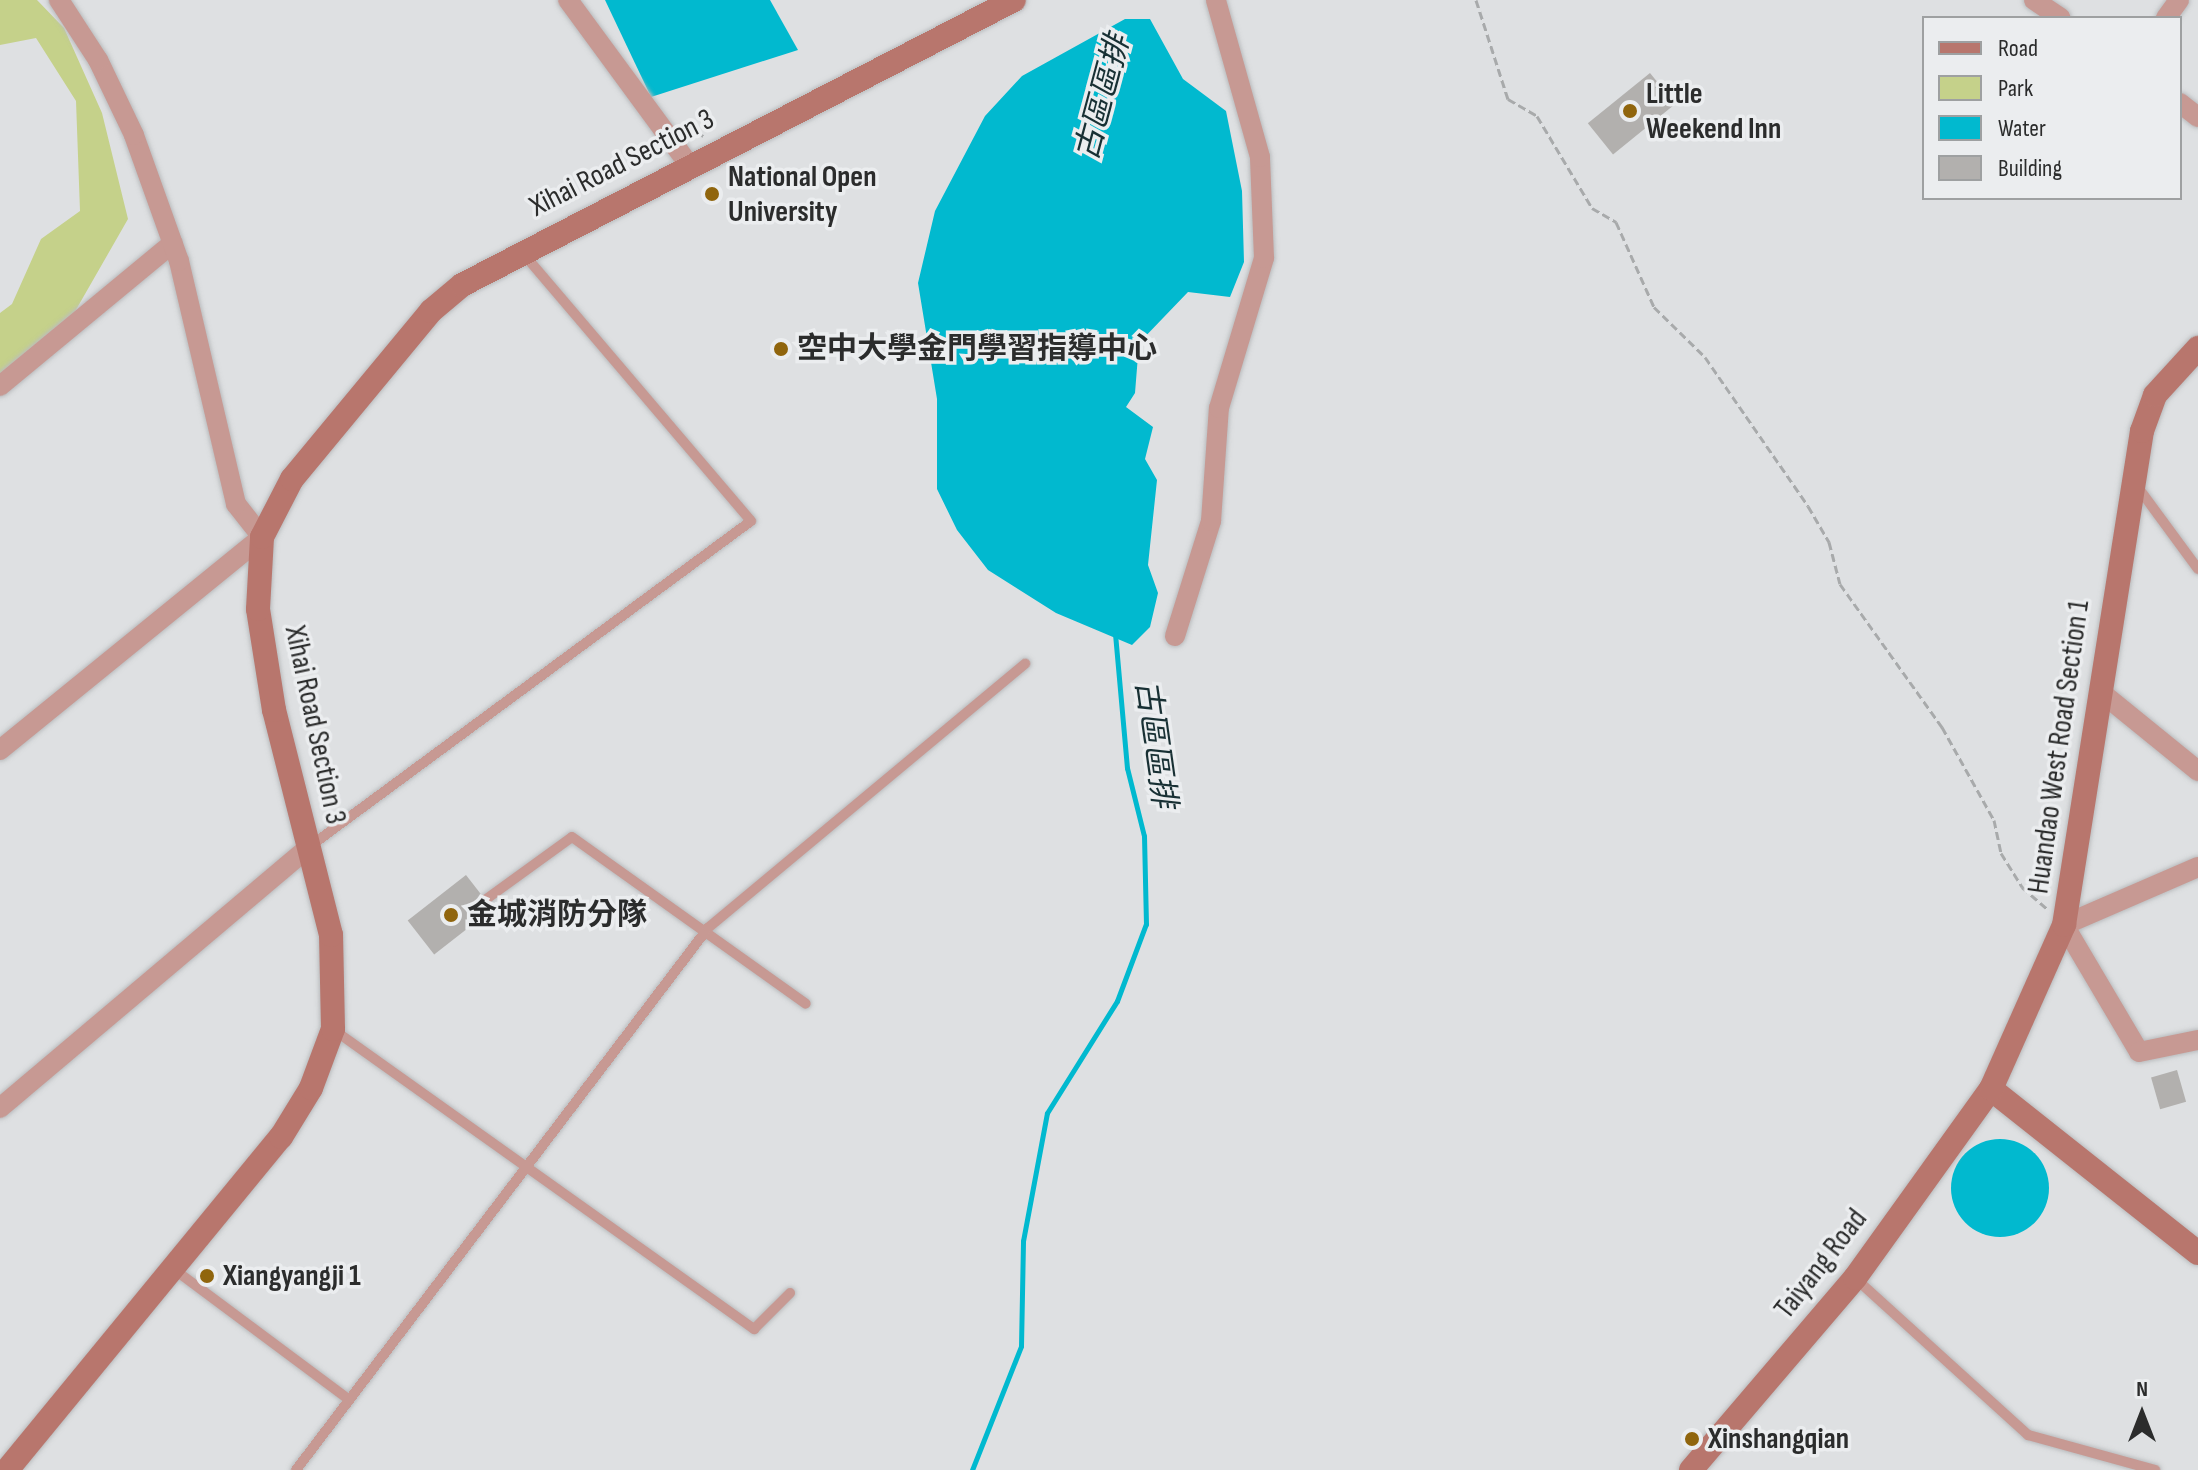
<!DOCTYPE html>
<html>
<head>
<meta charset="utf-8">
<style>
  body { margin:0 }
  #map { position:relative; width:2198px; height:1470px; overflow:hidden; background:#dee0e2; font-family:"Sofia Sans Condensed","Noto Sans TC",sans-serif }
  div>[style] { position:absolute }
  .green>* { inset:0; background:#c5d18a }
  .water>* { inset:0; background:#01b9cf }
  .round { border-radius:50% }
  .stream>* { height:5px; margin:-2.5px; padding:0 2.5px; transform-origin:2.5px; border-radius:2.5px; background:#01b9cf }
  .building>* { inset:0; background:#b2b0ae; transform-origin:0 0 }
  .path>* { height:3px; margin-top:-1.5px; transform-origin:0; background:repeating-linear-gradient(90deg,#a8aaab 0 8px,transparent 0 12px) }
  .roads { filter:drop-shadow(0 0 2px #babcbe) drop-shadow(0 0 2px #babcbe) }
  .lane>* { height:10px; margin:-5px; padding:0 5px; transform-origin:5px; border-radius:5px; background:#c79993 }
  .street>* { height:20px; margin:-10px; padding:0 10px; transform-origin:10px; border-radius:10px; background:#c79993 }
  .secondary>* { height:24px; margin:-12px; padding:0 12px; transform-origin:12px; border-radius:12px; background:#b8766d }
  .dots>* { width:22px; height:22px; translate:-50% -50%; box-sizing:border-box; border:4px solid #ebedef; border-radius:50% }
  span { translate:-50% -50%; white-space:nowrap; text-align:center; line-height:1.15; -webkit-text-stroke:7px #ebedef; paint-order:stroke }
  .poi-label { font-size:30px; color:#2b2c2c; font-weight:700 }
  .left { translate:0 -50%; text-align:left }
  .street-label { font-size:30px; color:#2b2c2c }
  .water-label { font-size:32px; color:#183034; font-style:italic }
  .legend { position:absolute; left:1922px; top:16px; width:260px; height:184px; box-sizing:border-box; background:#ebedef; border:2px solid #9ea0a1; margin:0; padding:10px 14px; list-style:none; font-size:24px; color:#2b2c2c }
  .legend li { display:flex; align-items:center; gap:16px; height:40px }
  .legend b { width:40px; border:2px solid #9ea0a1 }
  .north { position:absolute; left:2102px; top:1374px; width:80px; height:80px; -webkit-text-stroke:6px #ebedef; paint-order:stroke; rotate:0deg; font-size:22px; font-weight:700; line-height:32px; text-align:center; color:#2b2c2c }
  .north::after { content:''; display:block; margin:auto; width:28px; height:36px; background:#2b2c2c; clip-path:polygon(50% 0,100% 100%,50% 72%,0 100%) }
</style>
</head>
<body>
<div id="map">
  <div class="green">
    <i style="clip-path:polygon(0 0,37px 0,64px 28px,102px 113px,128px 219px,69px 322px,0 377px,0 313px,12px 304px,41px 239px,80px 211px,76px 101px,36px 38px,0 45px)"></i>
  </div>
  <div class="water">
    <i style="clip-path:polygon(605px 0,770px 0,798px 50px,651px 97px)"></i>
    <i style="clip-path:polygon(1125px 19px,1150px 19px,1183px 79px,1226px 111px,1242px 191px,1244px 262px,1230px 297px,1188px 292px,1139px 343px,1135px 393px,1126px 407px,1153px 427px,1145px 459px,1157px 480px,1148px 565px,1158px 593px,1150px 627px,1132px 645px,1056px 613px,988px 570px,957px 530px,937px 489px,937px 399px,918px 283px,935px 211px,985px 116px,1022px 76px)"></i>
    <i class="round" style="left:1951px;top:1139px;width:98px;height:98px"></i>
  </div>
  <div class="stream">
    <i style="left:972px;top:1470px;width:133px;rotate:-68.4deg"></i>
    <i style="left:1021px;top:1346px;width:105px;rotate:-88.9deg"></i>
    <i style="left:1023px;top:1241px;width:130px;rotate:-79.4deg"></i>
    <i style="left:1047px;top:1113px;width:132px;rotate:-58deg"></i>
    <i style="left:1117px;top:1001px;width:82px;rotate:-69.4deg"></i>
    <i style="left:1146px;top:924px;width:88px;rotate:-91.3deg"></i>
    <i style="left:1144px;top:836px;width:70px;rotate:-104deg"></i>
    <i style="left:1127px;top:768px;width:135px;rotate:-95.1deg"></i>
  </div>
  <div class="building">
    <i style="left:1650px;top:73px;width:40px;height:80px;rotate:51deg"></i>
    <i style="left:466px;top:875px;width:43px;height:74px;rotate:52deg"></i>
    <i style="left:2177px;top:1070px;width:33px;height:27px;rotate:74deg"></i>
  </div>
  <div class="path">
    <i style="left:1476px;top:0;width:104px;rotate:72.1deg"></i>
    <i style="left:1508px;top:99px;width:34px;rotate:30deg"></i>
    <i style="left:1537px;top:116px;width:107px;rotate:59.1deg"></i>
    <i style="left:1592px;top:208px;width:28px;rotate:30deg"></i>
    <i style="left:1616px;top:222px;width:93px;rotate:65.9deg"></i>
    <i style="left:1654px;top:307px;width:71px;rotate:44.4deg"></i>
    <i style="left:1705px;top:357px;width:181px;rotate:55.3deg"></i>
    <i style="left:1808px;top:506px;width:42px;rotate:59.7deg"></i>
    <i style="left:1829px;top:542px;width:43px;rotate:75.3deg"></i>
    <i style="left:1840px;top:584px;width:176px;rotate:54.5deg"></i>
    <i style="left:1942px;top:727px;width:107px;rotate:60.8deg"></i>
    <i style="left:1994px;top:820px;width:34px;rotate:78deg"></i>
    <i style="left:2001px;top:853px;width:40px;rotate:58deg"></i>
    <i style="left:2022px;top:887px;width:33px;rotate:41deg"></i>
    <i style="left:686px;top:126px;width:20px;rotate:30deg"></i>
  </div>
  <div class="roads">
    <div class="lane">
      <i style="left:2137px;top:486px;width:103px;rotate:53.7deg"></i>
      <i style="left:309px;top:847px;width:549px;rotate:-36.41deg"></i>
      <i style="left:751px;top:521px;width:350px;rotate:-130.4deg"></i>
      <i style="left:485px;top:900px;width:107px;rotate:-35.9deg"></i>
      <i style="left:572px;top:837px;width:287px;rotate:35.5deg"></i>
      <i style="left:334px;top:1030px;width:516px;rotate:35.45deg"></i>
      <i style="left:754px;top:1329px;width:51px;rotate:-45deg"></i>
      <i style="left:175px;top:1270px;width:216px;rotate:36.7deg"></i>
      <i style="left:1855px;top:1278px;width:234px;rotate:42.2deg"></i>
      <i style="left:2028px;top:1435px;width:132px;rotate:15.4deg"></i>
      <i style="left:296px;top:1470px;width:681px;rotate:-52.76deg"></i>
      <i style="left:708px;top:928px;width:413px;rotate:-39.8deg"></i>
    </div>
    <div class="street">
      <i style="left:568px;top:0;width:205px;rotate:53.7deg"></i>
      <i style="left:2034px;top:0;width:32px;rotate:34deg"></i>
      <i style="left:2166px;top:18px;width:22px;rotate:-54deg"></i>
      <i style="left:2180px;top:103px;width:23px;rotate:38deg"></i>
      <i style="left:0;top:386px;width:224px;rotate:-39.6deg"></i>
      <i style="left:1175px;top:636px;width:121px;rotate:-72.6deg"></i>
      <i style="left:1211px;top:521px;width:113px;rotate:-86deg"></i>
      <i style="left:1219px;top:408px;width:157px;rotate:-73.3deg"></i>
      <i style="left:1264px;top:258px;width:101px;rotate:-92.3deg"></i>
      <i style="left:1260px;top:157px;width:163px;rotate:-105.7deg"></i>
      <i style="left:2102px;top:693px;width:124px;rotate:39.1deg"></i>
      <i style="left:0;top:750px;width:338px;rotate:-39.1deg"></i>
      <i style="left:262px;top:537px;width:42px;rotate:-128.2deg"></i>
      <i style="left:236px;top:504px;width:250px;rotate:-103.2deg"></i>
      <i style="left:179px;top:261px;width:134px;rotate:-109.7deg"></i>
      <i style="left:134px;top:135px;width:83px;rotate:-115.6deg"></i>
      <i style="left:98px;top:60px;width:72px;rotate:-123deg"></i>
      <i style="left:2198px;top:867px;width:146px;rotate:156.6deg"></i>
      <i style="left:2064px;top:925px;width:147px;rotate:59.4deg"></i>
      <i style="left:2139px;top:1052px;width:60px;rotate:-11.5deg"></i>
      <i style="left:0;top:1108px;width:404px;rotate:-40.2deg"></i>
    </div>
    <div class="secondary">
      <i style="left:1991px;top:1089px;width:264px;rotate:38.4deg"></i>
      <i style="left:7px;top:1470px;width:431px;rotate:-50.6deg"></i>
      <i style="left:281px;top:1137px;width:57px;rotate:-58.5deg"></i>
      <i style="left:311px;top:1088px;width:63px;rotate:-69.6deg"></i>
      <i style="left:333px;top:1029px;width:94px;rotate:-91.2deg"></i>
      <i style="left:331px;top:935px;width:232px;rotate:-104.2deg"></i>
      <i style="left:274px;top:710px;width:102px;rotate:-99deg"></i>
      <i style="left:258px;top:609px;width:72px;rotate:-86.8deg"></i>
      <i style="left:262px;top:537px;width:65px;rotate:-62.7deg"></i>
      <i style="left:292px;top:479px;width:218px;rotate:-50.4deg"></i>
      <i style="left:431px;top:311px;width:40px;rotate:-40deg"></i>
      <i style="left:462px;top:285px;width:621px;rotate:-27.31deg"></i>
      <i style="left:1691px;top:1470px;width:253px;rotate:-49.5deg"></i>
      <i style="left:1855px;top:1278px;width:233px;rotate:-54.3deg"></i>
      <i style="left:1991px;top:1089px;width:180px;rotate:-66deg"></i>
      <i style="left:2064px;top:925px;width:500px;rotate:-81.03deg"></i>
      <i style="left:2142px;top:431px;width:38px;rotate:-70deg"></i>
      <i style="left:2155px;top:395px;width:64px;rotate:-47.5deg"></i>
    </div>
  </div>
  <div class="dots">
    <i style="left:1630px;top:111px;background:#90650d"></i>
    <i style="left:712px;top:194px;background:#90650d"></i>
    <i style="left:781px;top:349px;background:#90650d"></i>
    <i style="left:451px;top:915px;background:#90650d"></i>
    <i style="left:207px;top:1276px;background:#90650d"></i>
    <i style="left:1692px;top:1439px;background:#90650d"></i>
  </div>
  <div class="poi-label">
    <span class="left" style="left:1646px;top:111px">Little<br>Weekend Inn</span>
    <span class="left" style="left:728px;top:194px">National Open<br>University</span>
    <span class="left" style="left:797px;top:349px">空中大學金門學習指導中心</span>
    <span class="left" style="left:467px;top:915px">金城消防分隊</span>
    <span class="left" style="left:223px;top:1276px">Xiangyangji 1</span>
    <span class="left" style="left:1708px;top:1439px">Xinshangqian</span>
  </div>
  <div class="street-label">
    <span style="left:622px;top:163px;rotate:-27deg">Xihai Road Section 3</span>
    <span style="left:315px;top:725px;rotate:78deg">Xihai Road Section 3</span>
    <span style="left:2059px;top:747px;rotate:-82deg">Huandao West Road Section 1</span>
    <span style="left:1821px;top:1264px;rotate:-52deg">Taiyang Road</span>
  </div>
  <div class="water-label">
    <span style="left:1104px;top:98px;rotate:-75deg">古區區排</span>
    <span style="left:1154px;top:744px;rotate:82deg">古區區排</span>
  </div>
  <ul class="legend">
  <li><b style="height:10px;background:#b8766d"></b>Road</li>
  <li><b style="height:22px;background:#c5d18a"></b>Park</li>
  <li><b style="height:22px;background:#01b9cf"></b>Water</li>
  <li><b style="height:22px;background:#b2b0ae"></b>Building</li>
  </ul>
  <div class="north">N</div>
</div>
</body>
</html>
